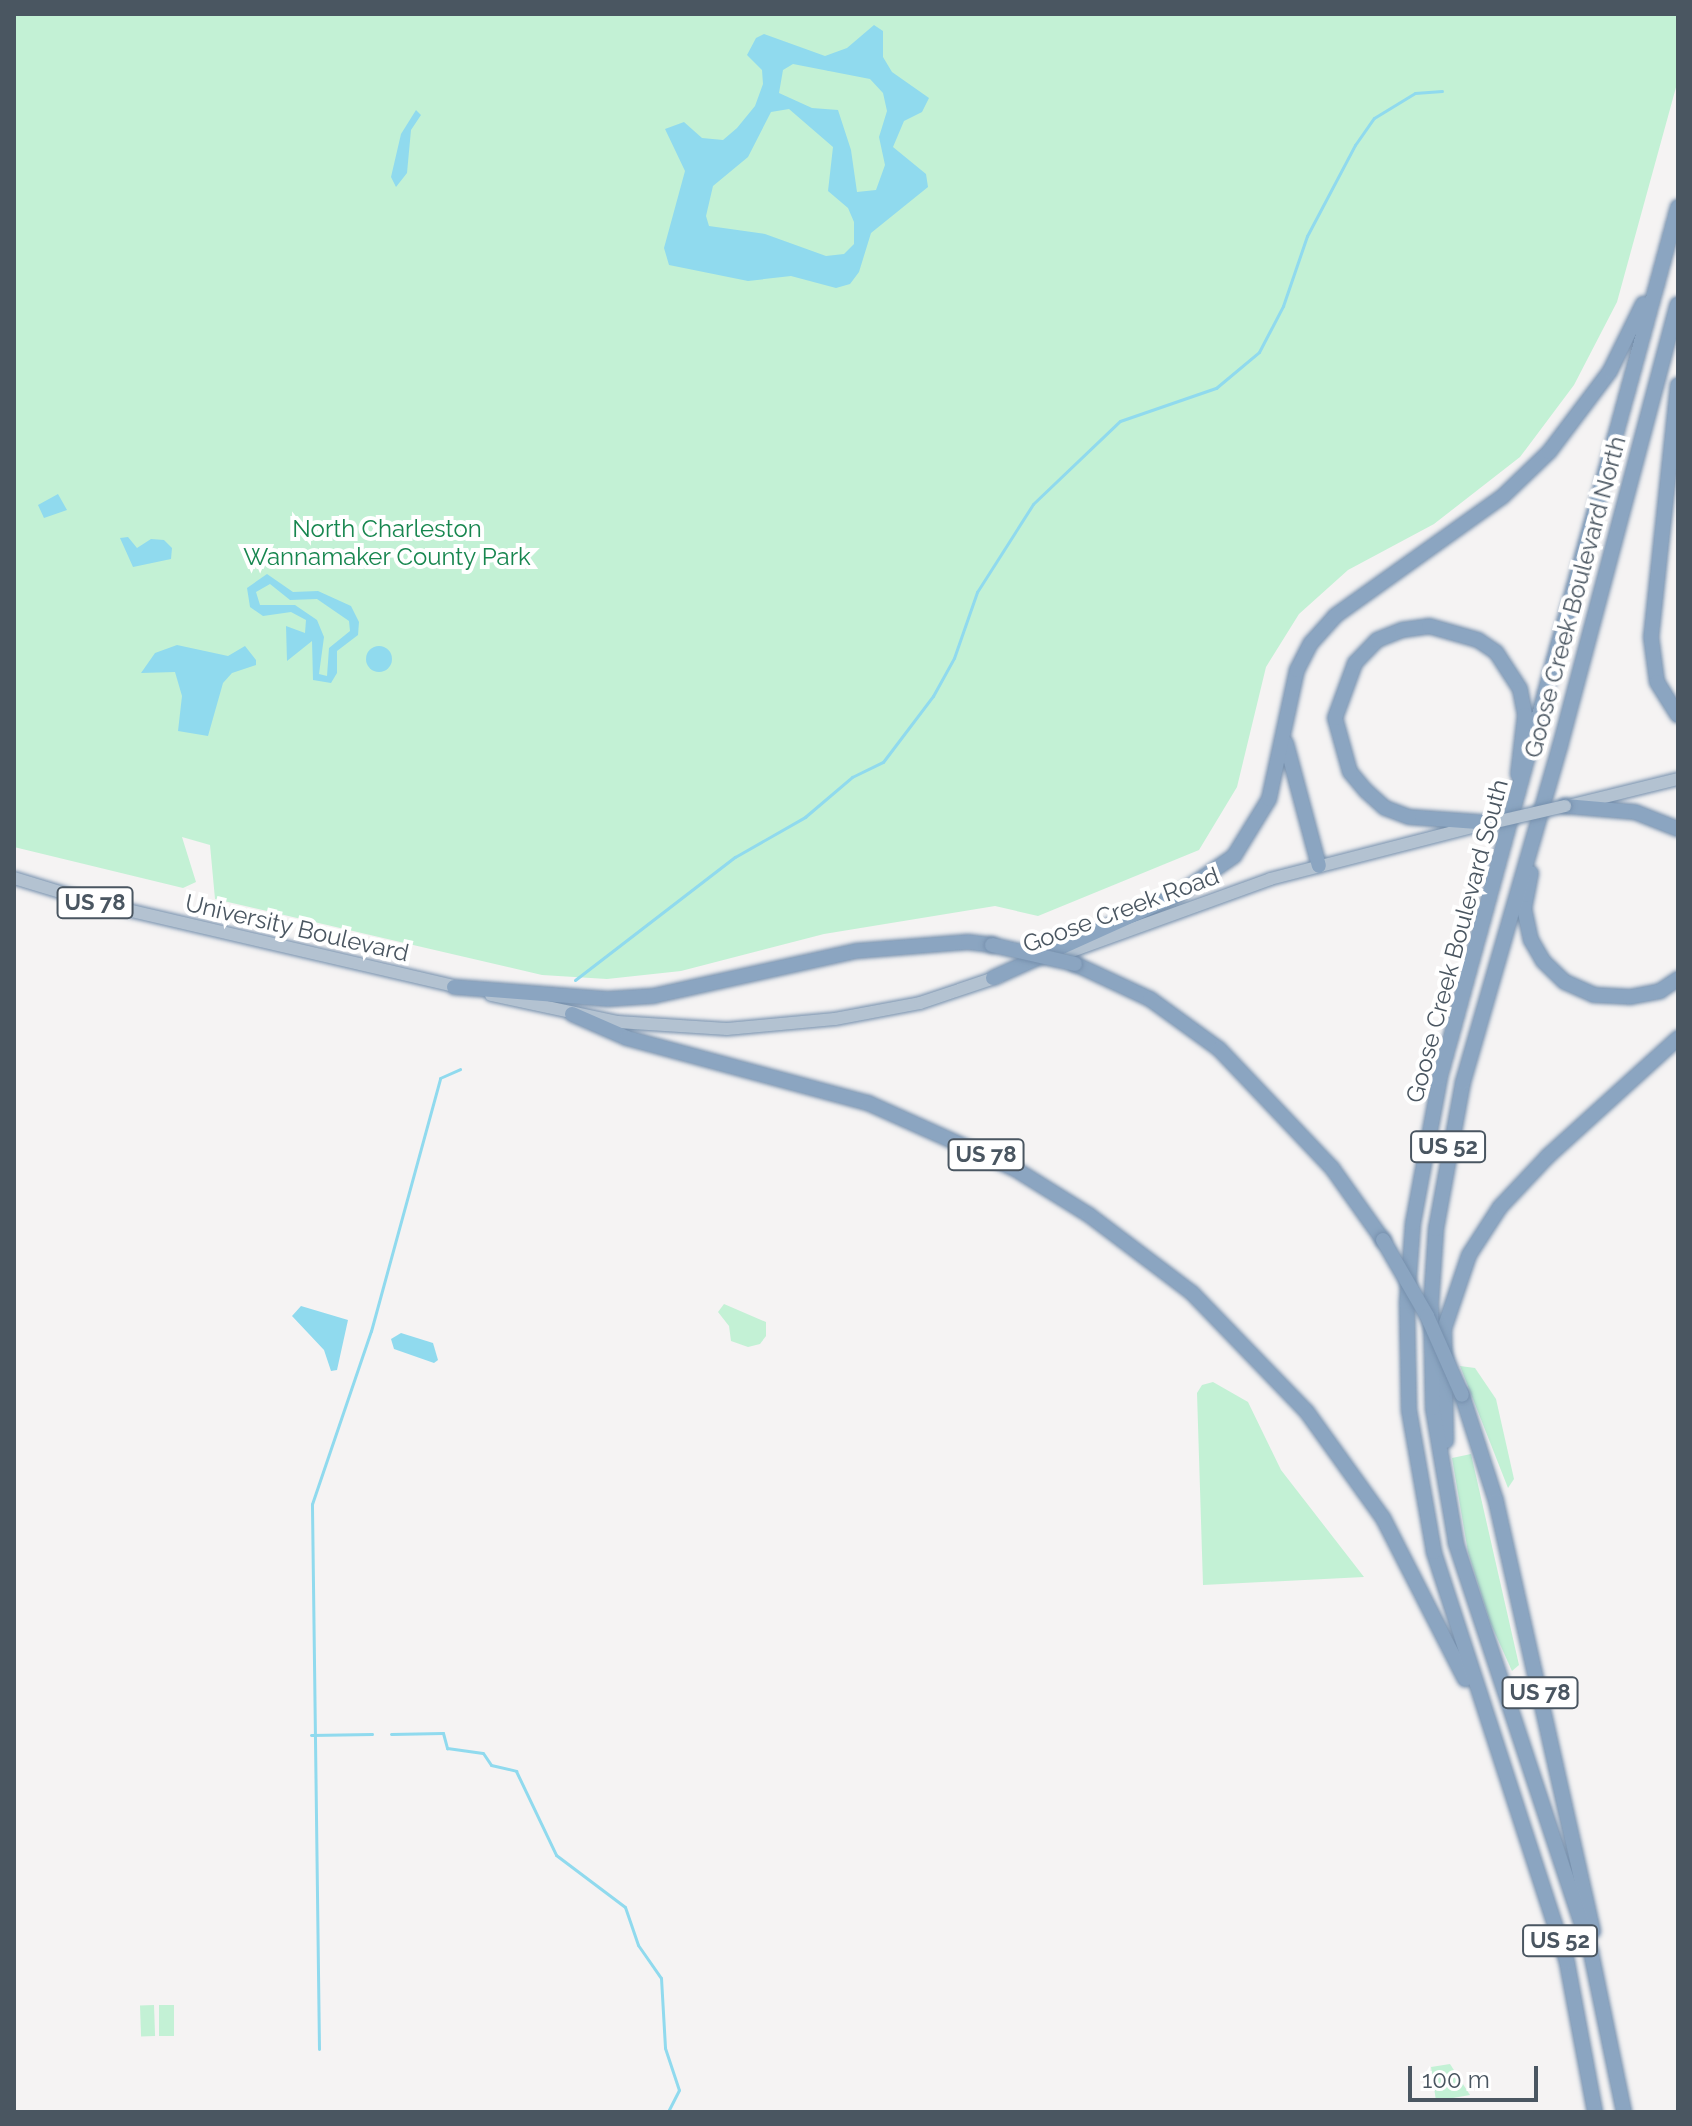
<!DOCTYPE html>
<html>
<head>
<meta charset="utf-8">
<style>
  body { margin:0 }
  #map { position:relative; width:1692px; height:2126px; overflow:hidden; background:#f5f3f3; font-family:Raleway,sans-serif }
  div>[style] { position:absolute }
  .green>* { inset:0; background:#c3f1d5; transform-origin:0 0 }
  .water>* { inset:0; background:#90daee }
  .round { border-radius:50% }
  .stream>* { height:3px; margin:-1.5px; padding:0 1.5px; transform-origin:1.5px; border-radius:1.5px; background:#90daee }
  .roads { filter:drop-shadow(0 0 2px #7690ad) drop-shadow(0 0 2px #7690ad) }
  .major>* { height:12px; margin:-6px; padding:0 6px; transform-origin:6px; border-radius:6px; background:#b3c2d1 }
  .highway>* { height:14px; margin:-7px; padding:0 7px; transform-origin:7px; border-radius:7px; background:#8ba5c1 }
  .bridges { filter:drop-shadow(0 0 2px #7690ad) drop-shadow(0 0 2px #7690ad) }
  .major-bridge>* { height:12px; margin:-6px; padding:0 6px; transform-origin:6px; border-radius:6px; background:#b3c2d1 }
  .highway-bridge>* { height:14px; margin:-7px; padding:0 7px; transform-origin:7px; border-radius:7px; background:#8ba5c1 }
  span { translate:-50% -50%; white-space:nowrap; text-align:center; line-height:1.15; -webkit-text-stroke:8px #fff; paint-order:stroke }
  .shield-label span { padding:2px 6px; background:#fff; border:2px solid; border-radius:6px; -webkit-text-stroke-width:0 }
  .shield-label { font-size:22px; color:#4a5661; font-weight:700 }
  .park-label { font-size:24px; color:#17864f }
  .street-label { font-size:24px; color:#4a5661 }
  .frame { position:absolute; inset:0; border:16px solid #4a5661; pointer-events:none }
  .scale { position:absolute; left:1408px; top:2066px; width:130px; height:36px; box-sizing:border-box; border:4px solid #4a5661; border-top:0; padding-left:10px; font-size:24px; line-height:28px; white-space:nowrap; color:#4a5661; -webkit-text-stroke:6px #fff; paint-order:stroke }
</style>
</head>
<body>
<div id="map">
  <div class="green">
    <i style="clip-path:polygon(14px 14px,1678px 14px,1678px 80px,1617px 302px,1574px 385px,1520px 457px,1434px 524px,1348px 570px,1299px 614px,1266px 667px,1237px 787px,1199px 850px,1038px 916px,995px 906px,824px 934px,681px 971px,607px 979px,542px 975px,215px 899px,210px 845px,182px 837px,196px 882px,183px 888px,14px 847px)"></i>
    <i style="clip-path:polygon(724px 1304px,766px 1322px,766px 1336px,760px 1344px,748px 1347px,731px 1341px,729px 1326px,718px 1312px)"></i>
    <i style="clip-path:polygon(1460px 1366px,1475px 1368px,1496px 1399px,1514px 1479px,1508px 1488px)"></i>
    <i style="clip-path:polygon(1213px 1382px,1248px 1402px,1281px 1470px,1364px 1577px,1203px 1585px,1197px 1393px,1202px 1385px)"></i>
    <i style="clip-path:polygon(1471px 1454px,1519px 1665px,1512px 1671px,1490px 1622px,1468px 1552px,1452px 1458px)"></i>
    <i style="left:154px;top:2005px;width:31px;height:14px;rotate:88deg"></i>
    <i style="left:159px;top:2005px;width:15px;height:31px"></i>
    <i style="clip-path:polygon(1450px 2064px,1470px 2095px,1436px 2101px,1431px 2067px)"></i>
  </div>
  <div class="water">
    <i style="clip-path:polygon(evenodd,874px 25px,883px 31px,883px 57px,892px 72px,929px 98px,922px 112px,904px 121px,893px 147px,926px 174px,928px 187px,871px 233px,859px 272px,850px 284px,836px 288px,791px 276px,748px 281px,669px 265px,664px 248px,685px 171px,665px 129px,684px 122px,702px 138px,723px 140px,737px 128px,755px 106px,763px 84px,762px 70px,747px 55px,756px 38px,764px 34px,825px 56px,847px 48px,874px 25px,793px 64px,870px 79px,883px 93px,887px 111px,879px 137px,885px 165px,876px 190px,857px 192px,851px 150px,838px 110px,812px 108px,779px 93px,783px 70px,793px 64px,874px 25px,789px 109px,833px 147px,828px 191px,848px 208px,854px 222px,854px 244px,844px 254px,826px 256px,765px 234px,709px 226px,706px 216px,713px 186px,748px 157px,771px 112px,789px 109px)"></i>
    <i style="clip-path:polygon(416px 110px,421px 115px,411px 130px,407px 173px,396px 187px,391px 177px,401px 134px)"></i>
    <i style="clip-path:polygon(58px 494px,67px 510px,44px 518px,38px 505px)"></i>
    <i style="clip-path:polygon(128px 537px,137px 548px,151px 539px,164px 540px,172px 548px,171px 559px,133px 567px,120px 538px)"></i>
    <i style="clip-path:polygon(evenodd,267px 574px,293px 592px,318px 591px,351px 606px,359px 622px,358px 635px,337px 651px,337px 673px,331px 683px,313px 680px,312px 641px,287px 661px,286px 626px,305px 633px,306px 620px,291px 612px,263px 616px,250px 607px,247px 588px,267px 574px,270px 584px,290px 600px,317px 599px,349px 621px,350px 631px,329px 648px,327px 676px,319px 674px,324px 637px,317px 620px,295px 605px,260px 605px,256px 592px,270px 584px)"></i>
    <i style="clip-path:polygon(177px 645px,228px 656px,245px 646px,256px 660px,256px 665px,232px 673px,223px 683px,208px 736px,178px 731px,182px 696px,175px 672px,141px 673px,155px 653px)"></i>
    <i class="round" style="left:366px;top:646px;width:26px;height:26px"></i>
    <i style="clip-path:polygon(301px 1306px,348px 1320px,337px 1370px,331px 1371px,324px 1350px,292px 1316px)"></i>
    <i style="clip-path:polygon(401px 1333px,433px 1343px,438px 1360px,434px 1363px,394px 1349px,391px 1339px)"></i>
  </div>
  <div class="stream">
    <i style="left:575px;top:980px;width:202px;rotate:-37.6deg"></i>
    <i style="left:735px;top:857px;width:81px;rotate:-29.7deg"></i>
    <i style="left:805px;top:817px;width:62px;rotate:-40.4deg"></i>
    <i style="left:852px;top:777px;width:34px;rotate:-26deg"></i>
    <i style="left:883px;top:762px;width:83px;rotate:-52.9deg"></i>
    <i style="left:933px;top:696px;width:43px;rotate:-61.1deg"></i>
    <i style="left:954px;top:658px;width:70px;rotate:-70.8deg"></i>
    <i style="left:977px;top:592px;width:104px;rotate:-57.5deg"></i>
    <i style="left:1033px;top:504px;width:120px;rotate:-43.7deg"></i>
    <i style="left:1120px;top:421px;width:102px;rotate:-19deg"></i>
    <i style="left:1216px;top:388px;width:56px;rotate:-39.9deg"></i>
    <i style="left:1259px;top:352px;width:52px;rotate:-62.4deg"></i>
    <i style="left:1283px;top:306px;width:74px;rotate:-71.1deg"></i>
    <i style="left:1307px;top:236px;width:103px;rotate:-62.2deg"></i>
    <i style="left:1355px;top:145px;width:33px;rotate:-55deg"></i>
    <i style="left:1374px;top:118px;width:48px;rotate:-31.4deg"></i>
    <i style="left:1415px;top:93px;width:27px;rotate:-4deg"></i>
    <i style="left:391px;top:1734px;width:52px;rotate:-1.1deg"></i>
    <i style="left:443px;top:1733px;width:16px;rotate:75deg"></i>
    <i style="left:447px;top:1748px;width:36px;rotate:8deg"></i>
    <i style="left:483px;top:1753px;width:14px;rotate:56deg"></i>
    <i style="left:491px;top:1765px;width:26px;rotate:13deg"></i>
    <i style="left:516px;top:1771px;width:93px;rotate:64.5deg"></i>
    <i style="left:556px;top:1855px;width:86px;rotate:37deg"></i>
    <i style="left:625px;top:1907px;width:40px;rotate:71.1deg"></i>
    <i style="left:638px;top:1945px;width:40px;rotate:55.1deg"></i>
    <i style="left:661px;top:1978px;width:70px;rotate:86.7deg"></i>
    <i style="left:665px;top:2048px;width:44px;rotate:71.6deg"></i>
    <i style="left:679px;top:2090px;width:25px;rotate:117deg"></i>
    <i style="left:311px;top:1735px;width:61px;rotate:-0.9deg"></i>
    <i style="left:319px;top:2049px;width:545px;rotate:-90.74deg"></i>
    <i style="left:312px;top:1504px;width:183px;rotate:-71.2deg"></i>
    <i style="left:371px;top:1331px;width:262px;rotate:-74.7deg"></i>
    <i style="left:440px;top:1078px;width:22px;rotate:-24deg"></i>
  </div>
  <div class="roads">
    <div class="major">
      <i style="left:1572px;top:805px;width:109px;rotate:-13.8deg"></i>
      <i style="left:14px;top:878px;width:83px;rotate:16.9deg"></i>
      <i style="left:93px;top:902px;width:379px;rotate:13.1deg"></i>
      <i style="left:1055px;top:957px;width:229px;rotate:-19.9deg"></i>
      <i style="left:1270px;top:879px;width:217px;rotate:-14.4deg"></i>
      <i style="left:491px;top:995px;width:130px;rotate:12deg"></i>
      <i style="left:618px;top:1022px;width:109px;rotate:3.7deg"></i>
      <i style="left:727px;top:1029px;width:108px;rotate:-5.3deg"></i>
      <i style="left:835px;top:1019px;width:86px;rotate:-10.7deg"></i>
      <i style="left:920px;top:1003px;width:84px;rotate:-18.6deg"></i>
    </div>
    <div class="highway">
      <i style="left:1678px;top:385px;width:253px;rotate:96.1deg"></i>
      <i style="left:1651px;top:637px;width:45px;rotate:82.4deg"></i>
      <i style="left:1657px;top:682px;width:39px;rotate:58deg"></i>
      <i style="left:1286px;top:743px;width:127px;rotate:75deg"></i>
      <i style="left:1565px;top:806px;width:70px;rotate:4.9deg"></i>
      <i style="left:1635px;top:812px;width:46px;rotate:21.6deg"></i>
      <i style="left:1491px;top:823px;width:82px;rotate:-175.8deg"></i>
      <i style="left:1409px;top:817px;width:26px;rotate:-159deg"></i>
      <i style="left:1385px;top:808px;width:25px;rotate:-138deg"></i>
      <i style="left:1366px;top:791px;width:25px;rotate:-130deg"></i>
      <i style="left:1350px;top:772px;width:56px;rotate:-105.5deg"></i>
      <i style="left:1335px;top:718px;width:59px;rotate:-70deg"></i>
      <i style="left:1355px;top:663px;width:32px;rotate:-46deg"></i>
      <i style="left:1377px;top:640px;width:27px;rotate:-22deg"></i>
      <i style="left:1402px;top:630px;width:27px;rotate:-8deg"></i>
      <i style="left:1429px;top:626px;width:51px;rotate:15.9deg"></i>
      <i style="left:1478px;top:640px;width:22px;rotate:34deg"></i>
      <i style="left:1496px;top:652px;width:44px;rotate:57deg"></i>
      <i style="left:1520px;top:689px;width:26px;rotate:79deg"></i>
      <i style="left:1525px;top:715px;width:60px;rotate:96.7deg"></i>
      <i style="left:1531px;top:873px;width:36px;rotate:101deg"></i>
      <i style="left:1524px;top:908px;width:33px;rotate:78deg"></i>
      <i style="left:1531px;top:940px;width:24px;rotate:60deg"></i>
      <i style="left:1543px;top:961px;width:30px;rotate:44deg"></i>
      <i style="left:1565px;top:982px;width:32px;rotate:24deg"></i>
      <i style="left:1594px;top:995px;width:36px;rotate:3deg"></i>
      <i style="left:1630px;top:997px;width:31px;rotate:-11deg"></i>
      <i style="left:1660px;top:991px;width:22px;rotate:-34deg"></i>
      <i style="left:1075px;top:964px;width:83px;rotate:25deg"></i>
      <i style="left:1150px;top:999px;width:85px;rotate:35.9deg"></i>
      <i style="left:1219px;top:1049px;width:164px;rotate:46.5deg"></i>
      <i style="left:1332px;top:1168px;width:88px;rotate:54.7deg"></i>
      <i style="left:993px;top:978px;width:204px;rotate:-24.3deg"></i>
      <i style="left:1179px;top:894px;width:67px;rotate:-34.6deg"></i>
      <i style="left:1234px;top:856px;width:67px;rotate:-58.4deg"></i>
      <i style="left:1269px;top:799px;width:132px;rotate:-77.8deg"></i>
      <i style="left:1297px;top:670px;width:30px;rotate:-63deg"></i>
      <i style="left:1311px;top:643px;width:36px;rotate:-48deg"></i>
      <i style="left:1335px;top:616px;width:205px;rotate:-35.5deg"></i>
      <i style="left:1502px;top:497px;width:65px;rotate:-43.8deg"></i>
      <i style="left:1549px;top:452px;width:101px;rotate:-53deg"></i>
      <i style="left:1610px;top:371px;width:75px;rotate:-63.8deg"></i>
      <i style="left:454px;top:987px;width:154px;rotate:4.5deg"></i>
      <i style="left:608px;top:999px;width:45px;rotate:-3.8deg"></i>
      <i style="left:653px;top:996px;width:208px;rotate:-12.5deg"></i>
      <i style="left:856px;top:951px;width:112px;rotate:-4.6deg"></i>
      <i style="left:968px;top:942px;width:24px;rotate:7deg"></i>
      <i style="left:572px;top:1014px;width:60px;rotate:23.6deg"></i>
      <i style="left:627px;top:1038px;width:250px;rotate:15.1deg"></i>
      <i style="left:868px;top:1103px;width:161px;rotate:24.2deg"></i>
      <i style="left:1015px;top:1169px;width:87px;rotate:31.9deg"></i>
      <i style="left:1089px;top:1215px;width:129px;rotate:37.1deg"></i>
      <i style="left:1192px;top:1293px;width:165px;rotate:46deg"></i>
      <i style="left:1307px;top:1412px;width:130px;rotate:54.4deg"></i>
      <i style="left:1383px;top:1518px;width:181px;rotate:63deg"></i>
      <i style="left:1462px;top:1395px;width:111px;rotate:72.2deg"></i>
      <i style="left:1496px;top:1501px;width:441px;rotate:77.3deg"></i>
      <i style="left:1446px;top:1441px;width:112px;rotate:-91deg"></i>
      <i style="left:1444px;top:1329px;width:78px;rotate:-71.3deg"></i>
      <i style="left:1469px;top:1255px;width:57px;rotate:-57.1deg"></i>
      <i style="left:1500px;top:1207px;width:70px;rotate:-46.7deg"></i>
      <i style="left:1548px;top:1156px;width:176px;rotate:-42.2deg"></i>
      <i style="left:1595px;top:2112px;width:153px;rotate:-100.6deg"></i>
      <i style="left:1567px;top:1962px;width:431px;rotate:-108deg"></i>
      <i style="left:1434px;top:1552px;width:144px;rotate:-100deg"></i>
      <i style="left:1409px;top:1410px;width:108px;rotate:-91.1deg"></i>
      <i style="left:1407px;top:1302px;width:79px;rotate:-85.7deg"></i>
      <i style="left:1413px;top:1223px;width:148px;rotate:-79.5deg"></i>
      <i style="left:1440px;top:1077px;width:902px;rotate:-74.7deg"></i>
      <i style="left:1624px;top:2112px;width:163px;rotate:-101.7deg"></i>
      <i style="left:1591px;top:1952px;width:431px;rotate:-108.3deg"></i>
      <i style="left:1456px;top:1543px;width:137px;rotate:-99.7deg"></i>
      <i style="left:1433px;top:1408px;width:105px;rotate:-91.1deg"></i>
      <i style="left:1431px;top:1303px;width:74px;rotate:-86.1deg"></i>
      <i style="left:1436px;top:1229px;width:149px;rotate:-79.6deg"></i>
      <i style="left:1463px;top:1082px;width:350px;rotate:-73.9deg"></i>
      <i style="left:1560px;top:746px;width:457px;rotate:-75.1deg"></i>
    </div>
  </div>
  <div class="bridges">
    <div class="major-bridge">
      <i style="left:1491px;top:823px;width:76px;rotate:-12.9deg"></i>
    </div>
    <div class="highway-bridge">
      <i style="left:992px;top:945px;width:85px;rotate:12.9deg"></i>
      <i style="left:1383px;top:1240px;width:88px;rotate:59.9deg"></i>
      <i style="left:1427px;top:1316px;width:86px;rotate:66.1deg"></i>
    </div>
  </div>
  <div class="shield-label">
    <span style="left:95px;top:903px">US 78</span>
    <span style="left:1448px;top:1147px">US 52</span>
    <span style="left:986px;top:1155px">US 78</span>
    <span style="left:1540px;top:1693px">US 78</span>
    <span style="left:1560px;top:1941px">US 52</span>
  </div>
  <div class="park-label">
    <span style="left:387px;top:543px">North Charleston<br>Wannamaker County Park</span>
  </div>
  <div class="street-label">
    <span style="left:1575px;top:597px;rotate:-75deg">Goose Creek Boulevard North</span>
    <span style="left:1121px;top:910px;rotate:-20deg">Goose Creek Road</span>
    <span style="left:297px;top:928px;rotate:13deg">University Boulevard</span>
    <span style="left:1457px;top:941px;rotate:-75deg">Goose Creek Boulevard South</span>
  </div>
  <div class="frame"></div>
  <div class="scale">100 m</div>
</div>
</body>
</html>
